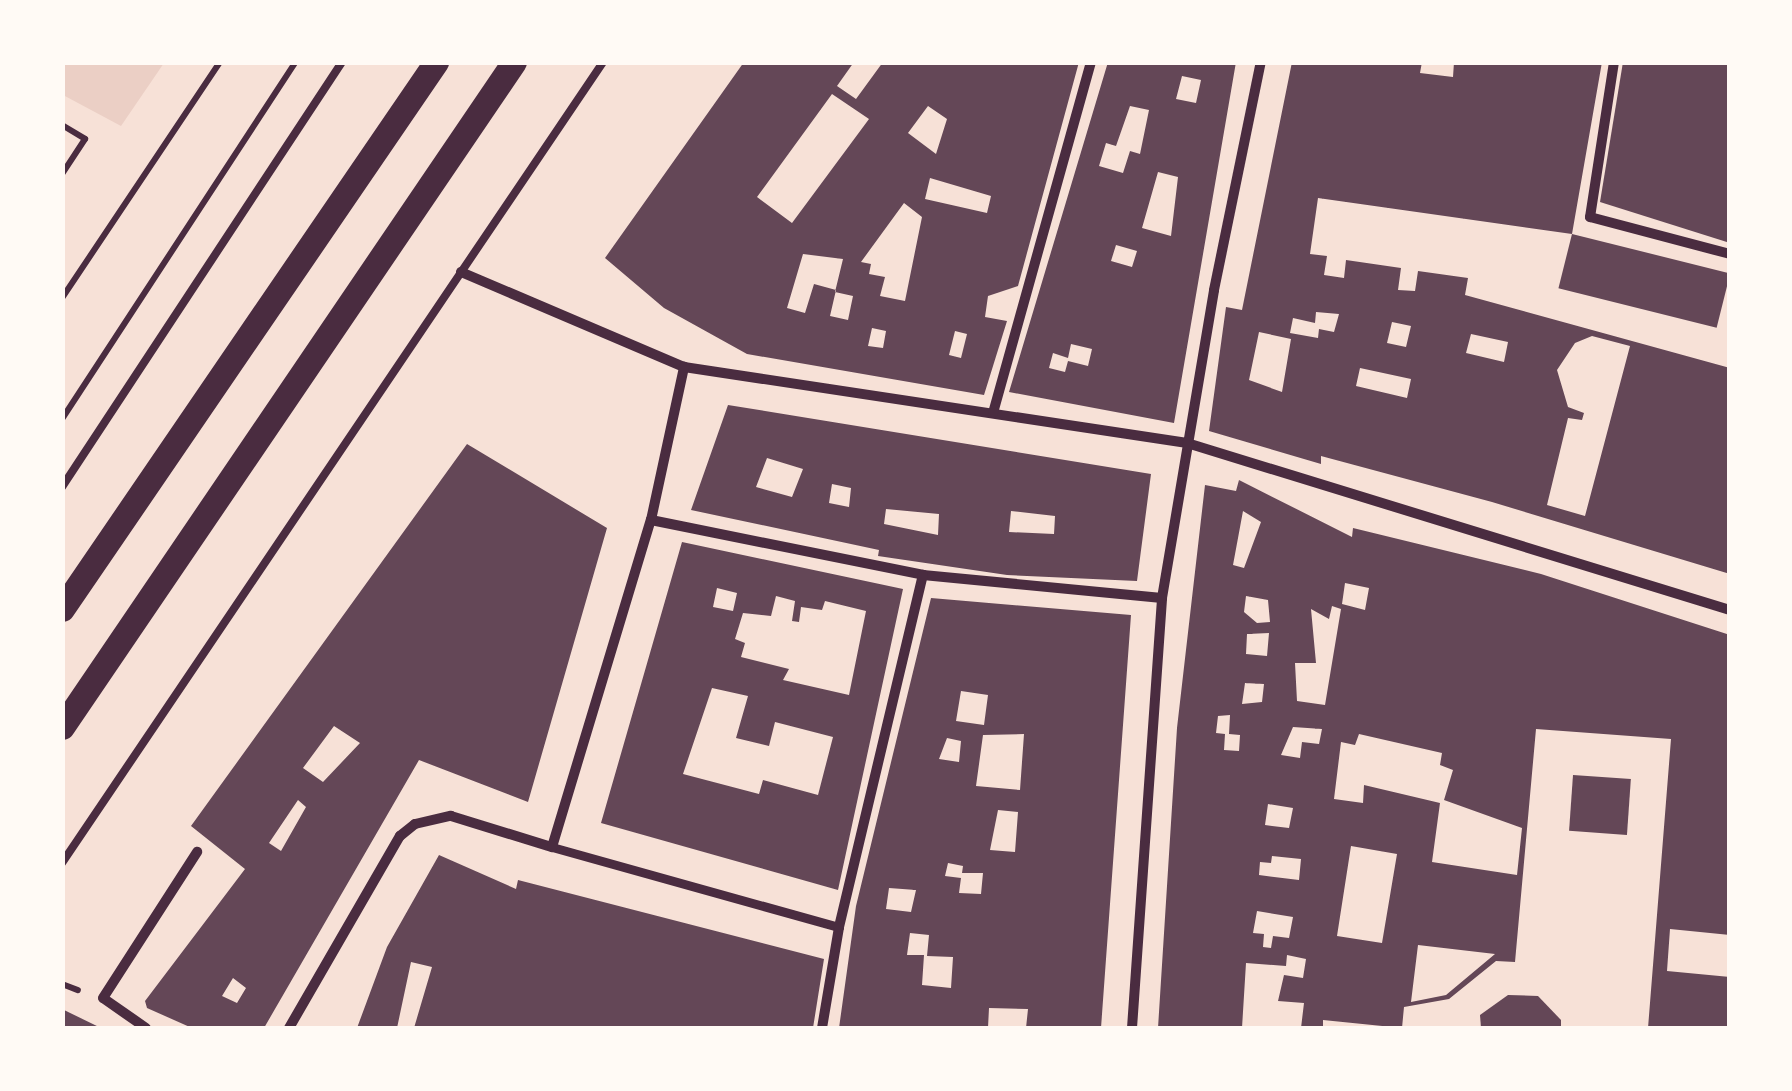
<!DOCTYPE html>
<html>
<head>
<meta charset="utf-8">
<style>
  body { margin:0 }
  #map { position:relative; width:1792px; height:1091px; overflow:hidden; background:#f7e1d7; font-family:Rubik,sans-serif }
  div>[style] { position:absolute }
  .green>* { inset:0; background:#ebcfc5 }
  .building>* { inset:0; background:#644757; transform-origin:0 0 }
  .path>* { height:6px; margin:-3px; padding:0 3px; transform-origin:3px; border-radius:3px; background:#4a2c40 }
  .service>* { height:8px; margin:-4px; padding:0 4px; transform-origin:4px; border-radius:4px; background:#4a2c40 }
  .pedestrian>* { height:9px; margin:-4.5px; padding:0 4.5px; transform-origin:4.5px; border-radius:4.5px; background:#4a2c40 }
  .minor>* { height:10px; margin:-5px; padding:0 5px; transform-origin:5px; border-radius:5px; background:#4a2c40 }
  .primary>* { height:25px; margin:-12.5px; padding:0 12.5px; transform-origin:12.5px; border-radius:12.5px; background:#4a2c40 }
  span { translate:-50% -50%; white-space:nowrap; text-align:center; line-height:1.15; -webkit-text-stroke:9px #fffaf5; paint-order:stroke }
  .frame { position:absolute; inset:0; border:65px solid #fffaf5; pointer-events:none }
</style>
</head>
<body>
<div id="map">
  <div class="green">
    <i style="clip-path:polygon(62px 63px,63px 62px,164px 63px,121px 126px,63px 95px)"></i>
  </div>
  <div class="building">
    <i style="clip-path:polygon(evenodd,744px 62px,854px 62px,837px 86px,856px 99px,883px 62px,1079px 62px,1018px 286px,988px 296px,985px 317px,1007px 321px,984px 395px,747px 354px,664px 308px,605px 258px,744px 62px,832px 94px,869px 119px,792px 223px,757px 197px,832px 94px,744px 62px,928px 106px,947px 119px,936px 154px,908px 133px,928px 106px,744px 62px,930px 178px,991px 196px,987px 213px,925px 199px,930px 178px,744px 62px,904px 203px,922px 217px,905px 301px,880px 296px,885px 277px,869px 274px,871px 264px,861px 262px,904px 203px,744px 62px,803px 254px,843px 259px,835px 292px,853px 296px,848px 320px,830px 316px,836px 290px,814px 284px,805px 313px,787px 308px,803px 254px,744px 62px,872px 328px,886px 331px,883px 348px,868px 346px,872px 328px,744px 62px,955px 331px,967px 334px,961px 358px,949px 355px,955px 331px)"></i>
    <i style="clip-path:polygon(evenodd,1108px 62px,1236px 62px,1174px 423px,1009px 392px,1108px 62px,1182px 76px,1201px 80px,1196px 103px,1176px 99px,1182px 76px,1108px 62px,1130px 106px,1149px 110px,1140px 154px,1130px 151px,1123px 173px,1099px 166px,1106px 143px,1116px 146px,1130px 106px,1108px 62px,1158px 172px,1178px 177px,1171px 236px,1142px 228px,1158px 172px,1108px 62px,1116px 245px,1137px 251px,1132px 267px,1111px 261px,1116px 245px,1108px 62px,1071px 344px,1092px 349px,1088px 366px,1068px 361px,1065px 372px,1049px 368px,1053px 353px,1068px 358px,1071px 344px)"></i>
    <i style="clip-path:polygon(evenodd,1292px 62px,1422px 62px,1420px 73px,1453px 77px,1454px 62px,1602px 62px,1572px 234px,1318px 198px,1310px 254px,1327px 256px,1324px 275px,1344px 278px,1346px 260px,1401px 268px,1398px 290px,1415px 291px,1418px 271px,1468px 278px,1465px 295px,1730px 368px,1730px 574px,1492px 502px,1321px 456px,1321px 464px,1209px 431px,1226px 307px,1242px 310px,1292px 62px,1316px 312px,1339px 314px,1334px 332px,1319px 329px,1318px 338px,1290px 333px,1293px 318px,1315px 323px,1316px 312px,1292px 62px,1392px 322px,1411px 326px,1406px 347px,1387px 343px,1392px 322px,1292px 62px,1259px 332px,1291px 339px,1282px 392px,1249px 380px,1259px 332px,1292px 62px,1471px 334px,1508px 342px,1504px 362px,1466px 353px,1471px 334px,1292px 62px,1592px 336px,1630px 346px,1585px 516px,1547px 505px,1568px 418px,1582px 420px,1584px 413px,1568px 407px,1557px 370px,1575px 343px,1592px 336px,1292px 62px,1360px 368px,1411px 379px,1407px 398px,1356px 386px,1360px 368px)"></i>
    <i style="clip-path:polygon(1623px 62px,1730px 62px,1730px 243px,1600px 202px)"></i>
    <i style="left:1572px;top:234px;width:163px;height:56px;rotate:14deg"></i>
    <i style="clip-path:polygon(evenodd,728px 405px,1151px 474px,1137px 581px,1007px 575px,878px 556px,879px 550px,691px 510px,728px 405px,767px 458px,803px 469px,792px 497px,756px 487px,767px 458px,728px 405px,832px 484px,851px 488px,849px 507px,829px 503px,832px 484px,728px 405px,886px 509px,939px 514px,938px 535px,884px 524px,886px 509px,728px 405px,1011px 511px,1055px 516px,1054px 534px,1009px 532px,1011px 511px)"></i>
    <i style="clip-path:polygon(evenodd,467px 444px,607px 528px,528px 802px,419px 760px,264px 1028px,192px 1028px,147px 1008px,145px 1001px,245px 869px,191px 826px,467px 444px,334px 726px,360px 743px,323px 782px,303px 768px,334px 726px,467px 444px,298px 800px,306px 807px,281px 851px,269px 843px,298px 800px,467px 444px,233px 978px,246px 988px,237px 1003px,222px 996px,233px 978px)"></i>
    <i style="clip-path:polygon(evenodd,1239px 480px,1352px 537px,1353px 528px,1541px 574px,1730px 635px,1730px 935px,1670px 929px,1667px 971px,1730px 977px,1730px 1028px,1648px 1028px,1671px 739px,1536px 729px,1515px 962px,1496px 961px,1449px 999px,1404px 1007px,1402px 1028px,1323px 1020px,1323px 1028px,1301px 1028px,1304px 1003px,1278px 1001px,1284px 975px,1303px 978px,1306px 959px,1287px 955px,1286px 966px,1246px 963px,1242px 1028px,1158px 1028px,1177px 728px,1205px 485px,1236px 491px,1239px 480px,1243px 511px,1261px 522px,1244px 568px,1233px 565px,1243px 511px,1239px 480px,1345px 583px,1369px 588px,1365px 610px,1342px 604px,1345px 583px,1239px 480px,1246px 596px,1268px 600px,1270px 622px,1257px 623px,1244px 612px,1246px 596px,1239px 480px,1332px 606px,1341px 609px,1325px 705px,1297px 701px,1295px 663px,1316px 663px,1311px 609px,1329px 619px,1332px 606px,1239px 480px,1269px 633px,1267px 656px,1246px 654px,1247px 634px,1269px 633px,1239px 480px,1245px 683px,1264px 684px,1262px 702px,1242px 704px,1245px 683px,1239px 480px,1230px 715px,1229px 734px,1240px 735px,1239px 751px,1224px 750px,1225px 734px,1216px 733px,1218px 716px,1230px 715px,1239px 480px,1293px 727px,1322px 729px,1319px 744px,1302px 742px,1300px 758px,1281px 755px,1293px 727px,1239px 480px,1359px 734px,1442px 753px,1440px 765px,1453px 770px,1444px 800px,1522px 828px,1517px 875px,1432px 862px,1440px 803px,1364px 785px,1363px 803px,1334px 799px,1341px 742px,1355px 745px,1359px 734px,1239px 480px,1268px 804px,1293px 808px,1289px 828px,1265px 825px,1268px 804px,1239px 480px,1351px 846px,1397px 854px,1382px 943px,1337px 936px,1351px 846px,1239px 480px,1272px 856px,1301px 859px,1299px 880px,1259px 875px,1260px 862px,1271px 863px,1272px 856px,1239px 480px,1257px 911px,1293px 917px,1289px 938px,1273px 936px,1271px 948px,1263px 947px,1264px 934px,1253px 933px,1257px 911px,1239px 480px,1418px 945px,1495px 954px,1446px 995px,1411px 1002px,1418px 945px)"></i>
    <i style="clip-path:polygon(evenodd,682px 542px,903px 589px,838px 890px,601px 823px,682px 542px,717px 588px,737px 593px,733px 611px,713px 607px,717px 588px,682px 542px,776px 596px,795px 601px,792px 621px,799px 622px,801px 607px,822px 610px,825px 601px,866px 611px,849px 695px,783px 680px,789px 669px,741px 657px,745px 643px,735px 639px,743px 613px,771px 616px,776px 596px,682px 542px,712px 688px,748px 696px,736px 738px,769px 746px,775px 722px,833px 737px,818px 795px,763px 780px,759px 794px,683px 774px,712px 688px)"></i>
    <i style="clip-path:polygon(evenodd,931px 598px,1131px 615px,1101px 1028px,1026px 1028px,1028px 1009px,989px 1008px,988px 1028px,839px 1028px,856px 906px,931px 598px,961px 691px,988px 695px,984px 725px,956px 721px,961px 691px,931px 598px,1024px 734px,1020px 790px,976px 786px,983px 735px,1024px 734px,931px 598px,947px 738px,961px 741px,959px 762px,939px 759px,947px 738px,931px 598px,998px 810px,1018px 812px,1015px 852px,990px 850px,998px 810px,931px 598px,948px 863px,963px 866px,962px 873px,983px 873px,981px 894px,959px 893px,961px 878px,945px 876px,948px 863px,931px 598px,889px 888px,916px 890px,911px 912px,886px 909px,889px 888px,931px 598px,910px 933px,929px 935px,927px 956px,953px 957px,951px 988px,922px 985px,924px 955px,907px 955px,910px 933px)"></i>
    <i style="left:1573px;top:775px;width:58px;height:56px;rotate:4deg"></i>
    <i style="clip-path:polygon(439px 855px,516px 889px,518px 880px,824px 959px,813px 1028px,414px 1028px,432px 967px,411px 962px,397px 1028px,357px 1028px,387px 947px)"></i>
    <i style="clip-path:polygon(1508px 995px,1538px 996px,1561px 1020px,1561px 1028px,1481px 1028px,1480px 1015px)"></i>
    <i style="clip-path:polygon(62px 1009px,101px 1028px,62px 1028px)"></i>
  </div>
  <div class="path">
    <i style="left:62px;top:125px;width:27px;rotate:31deg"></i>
    <i style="left:85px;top:139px;width:42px;rotate:123.3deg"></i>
    <i style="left:62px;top:298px;width:284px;rotate:-56.2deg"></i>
    <i style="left:62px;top:419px;width:427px;rotate:-56.8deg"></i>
    <i style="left:62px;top:984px;width:17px;rotate:21deg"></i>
  </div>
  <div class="service">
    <i style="left:62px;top:487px;width:509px;rotate:-56.62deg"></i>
    <i style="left:62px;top:863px;width:967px;rotate:-55.96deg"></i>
  </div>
  <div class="pedestrian">
    <i style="left:552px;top:847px;width:298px;rotate:15.6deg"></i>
  </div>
  <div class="minor">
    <i style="left:1614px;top:62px;width:157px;rotate:98.8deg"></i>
    <i style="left:1590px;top:217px;width:145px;rotate:14.8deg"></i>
    <i style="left:461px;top:272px;width:242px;rotate:23.1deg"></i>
    <i style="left:684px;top:367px;width:509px;rotate:8.59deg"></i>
    <i style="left:1187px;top:443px;width:568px;rotate:17.1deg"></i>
    <i style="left:993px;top:413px;width:364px;rotate:-74.4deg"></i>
    <i style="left:651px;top:520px;width:278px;rotate:11.4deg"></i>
    <i style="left:923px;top:575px;width:240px;rotate:5.5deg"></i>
    <i style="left:146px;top:1028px;width:52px;rotate:-145.1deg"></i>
    <i style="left:103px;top:998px;width:174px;rotate:-57.2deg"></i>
    <i style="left:289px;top:1028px;width:222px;rotate:-60deg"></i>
    <i style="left:400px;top:836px;width:19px;rotate:-39deg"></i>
    <i style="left:415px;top:824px;width:37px;rotate:-13deg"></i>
    <i style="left:451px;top:816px;width:106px;rotate:17.1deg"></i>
    <i style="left:552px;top:847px;width:342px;rotate:-73.2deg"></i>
    <i style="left:651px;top:520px;width:157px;rotate:-77.8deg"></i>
    <i style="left:822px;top:1028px;width:102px;rotate:-80.4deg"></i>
    <i style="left:839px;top:927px;width:362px;rotate:-76.6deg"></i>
    <i style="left:1132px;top:1028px;width:431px;rotate:-86deg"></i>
    <i style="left:1162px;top:598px;width:312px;rotate:-80.4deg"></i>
    <i style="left:1214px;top:290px;width:233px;rotate:-78.4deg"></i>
  </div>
  <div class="primary">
    <i style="left:62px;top:609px;width:663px;rotate:-55.64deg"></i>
    <i style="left:62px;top:727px;width:804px;rotate:-55.8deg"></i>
  </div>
  <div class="frame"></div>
</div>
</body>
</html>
